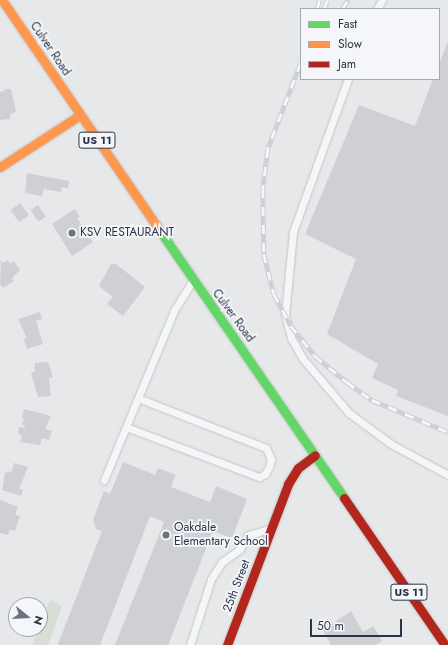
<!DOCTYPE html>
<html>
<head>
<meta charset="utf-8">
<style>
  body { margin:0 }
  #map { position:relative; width:448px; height:645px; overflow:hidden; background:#e6e8ea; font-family:Jost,sans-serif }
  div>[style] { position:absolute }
  .green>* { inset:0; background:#d6ded6 }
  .building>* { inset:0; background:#ced0d3; transform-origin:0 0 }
  .roads { filter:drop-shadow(0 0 1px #c4c6c8) drop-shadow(0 0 1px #c4c6c8) }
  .lane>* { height:7px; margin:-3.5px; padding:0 3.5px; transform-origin:3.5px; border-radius:3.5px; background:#f5f6f7 }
  .fast>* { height:9px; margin:-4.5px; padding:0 4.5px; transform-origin:4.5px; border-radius:4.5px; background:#63d668 }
  .slow>* { height:9px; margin:-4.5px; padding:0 4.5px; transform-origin:4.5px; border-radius:4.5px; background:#ff974d }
  .jam>* { height:9px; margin:-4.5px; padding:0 4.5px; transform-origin:4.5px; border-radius:4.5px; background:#b3261e }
  .rail>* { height:4.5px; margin-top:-2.25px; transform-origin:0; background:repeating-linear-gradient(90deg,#f4f6f9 0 9px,#cecfd2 0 18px); box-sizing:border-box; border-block:1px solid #cecfd2 }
  .dots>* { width:11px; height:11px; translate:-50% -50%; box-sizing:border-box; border:2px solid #f4f6f9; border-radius:50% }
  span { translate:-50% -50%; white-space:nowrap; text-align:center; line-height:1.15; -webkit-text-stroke:3.5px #f4f6f9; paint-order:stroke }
  .shield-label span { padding:1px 3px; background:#f4f6f9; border:1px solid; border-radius:3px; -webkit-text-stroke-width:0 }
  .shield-label { font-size:11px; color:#2b3445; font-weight:700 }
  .street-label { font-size:12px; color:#2b3445 }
  .poi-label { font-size:12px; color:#2b3445 }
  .left { translate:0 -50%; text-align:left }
  .legend { position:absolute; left:300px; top:8px; width:140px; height:72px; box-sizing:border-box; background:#f4f6f9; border:1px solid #a4a8b1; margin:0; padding:5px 7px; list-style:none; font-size:12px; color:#2b3445 }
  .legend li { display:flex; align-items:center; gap:8px; height:20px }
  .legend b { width:20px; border:1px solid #a4a8b1 }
  .north { position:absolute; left:8px; top:597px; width:40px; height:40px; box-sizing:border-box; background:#f4f6f9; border:1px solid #a4a8b1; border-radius:50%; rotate:108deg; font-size:11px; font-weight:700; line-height:16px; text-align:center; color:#2b3445 }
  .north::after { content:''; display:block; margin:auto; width:14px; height:18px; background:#6c737f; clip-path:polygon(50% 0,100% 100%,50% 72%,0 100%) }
  .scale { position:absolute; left:310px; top:619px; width:92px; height:18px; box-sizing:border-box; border:2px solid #2b3445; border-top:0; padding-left:5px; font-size:12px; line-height:14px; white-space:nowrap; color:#2b3445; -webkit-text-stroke:3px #f4f6f9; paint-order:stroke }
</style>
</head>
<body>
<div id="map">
  <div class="green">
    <i style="clip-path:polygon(50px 600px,62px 606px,48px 645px,32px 645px)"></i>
  </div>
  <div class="building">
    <i style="clip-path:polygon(448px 41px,448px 416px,396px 396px,398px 390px,372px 378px,378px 364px,327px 334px,356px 259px,305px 234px,359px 105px,415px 126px,433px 79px,439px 79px,439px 64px)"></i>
    <i style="clip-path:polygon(5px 89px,11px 89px,16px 112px,10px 114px,10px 119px,0 120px,0 92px,5px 91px)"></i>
    <i style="clip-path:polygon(27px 173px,69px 181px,68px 188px,62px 187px,61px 192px,44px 189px,42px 196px,25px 193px)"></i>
    <i style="left:20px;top:203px;width:15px;height:12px;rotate:53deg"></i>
    <i style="left:38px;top:205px;width:14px;height:9px;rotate:56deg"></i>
    <i style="clip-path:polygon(75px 209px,80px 217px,77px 218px,93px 242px,72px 256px,52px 224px)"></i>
    <i style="clip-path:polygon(1px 260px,3px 263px,8px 260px,10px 264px,14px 261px,20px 270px,12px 278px,14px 281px,3px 288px,0 284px)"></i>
    <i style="clip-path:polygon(111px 264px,116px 264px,145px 287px,123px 316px,107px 304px,113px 297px,99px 286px)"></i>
    <i style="clip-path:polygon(40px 312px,42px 319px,36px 321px,43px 344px,27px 349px,24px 339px,27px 338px,18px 319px)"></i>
    <i style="clip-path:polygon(48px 362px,53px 377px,49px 378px,51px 396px,38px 397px,31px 373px,35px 371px,35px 363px)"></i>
    <i style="clip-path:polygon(24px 409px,51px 416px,45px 429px,52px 431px,49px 440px,42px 438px,40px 445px,20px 442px,22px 437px,18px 432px,19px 427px,24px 428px,25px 425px,22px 425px,24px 419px,22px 418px)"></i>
    <i style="clip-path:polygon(123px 462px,155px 475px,158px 468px,176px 475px,171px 487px,210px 502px,216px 486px,247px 499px,232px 538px,213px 531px,168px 645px,115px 645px,164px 522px,150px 516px,100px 645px,60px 645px,58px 644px,102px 531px,96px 529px,93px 520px,104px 491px,110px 494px)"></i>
    <i style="clip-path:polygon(14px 463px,28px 467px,19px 489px,23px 490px,21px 496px,2px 490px,5px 473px,12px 471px)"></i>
    <i style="clip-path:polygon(0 500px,18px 507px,15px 515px,20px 516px,15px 531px,10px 529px,8px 535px,0 533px)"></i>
    <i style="clip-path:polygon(351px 611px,363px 632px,373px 626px,382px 641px,375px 645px,331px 645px,323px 630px)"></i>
  </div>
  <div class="roads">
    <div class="lane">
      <i style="left:377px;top:9px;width:10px;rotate:-61deg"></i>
      <i style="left:348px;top:79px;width:163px;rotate:109.8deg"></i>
      <i style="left:293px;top:232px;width:83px;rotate:95.5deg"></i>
      <i style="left:285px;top:315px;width:24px;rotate:75deg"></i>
      <i style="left:291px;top:338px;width:24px;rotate:60deg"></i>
      <i style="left:303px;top:359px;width:71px;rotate:49.6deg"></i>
      <i style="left:349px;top:413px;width:52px;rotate:36.4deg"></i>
      <i style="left:391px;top:444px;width:65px;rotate:28.5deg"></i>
      <i style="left:126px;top:427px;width:142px;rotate:20.6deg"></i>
      <i style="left:259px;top:477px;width:7px;rotate:-27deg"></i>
      <i style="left:265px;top:474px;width:8px;rotate:-60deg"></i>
      <i style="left:269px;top:467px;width:8px;rotate:-76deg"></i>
      <i style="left:271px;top:459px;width:12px;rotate:-114deg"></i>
      <i style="left:266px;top:448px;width:137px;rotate:-158.7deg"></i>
      <i style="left:104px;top:480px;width:185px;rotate:-67.5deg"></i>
      <i style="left:175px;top:309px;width:32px;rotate:-58deg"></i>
      <i style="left:190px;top:645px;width:69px;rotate:-72.3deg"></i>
      <i style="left:211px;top:579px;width:20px;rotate:-57deg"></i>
      <i style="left:222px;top:562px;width:22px;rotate:-36deg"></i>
      <i style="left:240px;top:549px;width:16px;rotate:-60deg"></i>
      <i style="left:248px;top:535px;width:19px;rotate:-16deg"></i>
    </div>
    <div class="fast">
      <i style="left:158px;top:228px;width:328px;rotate:55.4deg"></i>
    </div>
    <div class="slow">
      <i style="left:2px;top:0;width:276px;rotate:55.6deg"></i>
      <i style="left:0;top:167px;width:95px;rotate:-33deg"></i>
    </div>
    <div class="jam">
      <i style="left:344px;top:498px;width:178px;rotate:55.5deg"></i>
      <i style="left:227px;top:645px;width:172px;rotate:-69.2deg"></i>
      <i style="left:288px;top:484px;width:19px;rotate:-58deg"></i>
      <i style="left:298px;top:468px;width:21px;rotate:-37deg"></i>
    </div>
  </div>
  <div class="rail">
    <i style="left:317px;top:9px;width:9px;rotate:-77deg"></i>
    <i style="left:324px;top:9px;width:9px;rotate:-72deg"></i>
    <i style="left:342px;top:9px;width:11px;rotate:-56deg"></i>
    <i style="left:301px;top:63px;width:92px;rotate:111deg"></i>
    <i style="left:268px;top:149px;width:40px;rotate:97.1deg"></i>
    <i style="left:263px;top:189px;width:65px;rotate:89.1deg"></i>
    <i style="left:264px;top:254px;width:41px;rotate:76deg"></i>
    <i style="left:274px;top:294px;width:36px;rotate:62deg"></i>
    <i style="left:291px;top:326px;width:38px;rotate:51deg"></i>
    <i style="left:315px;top:356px;width:41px;rotate:39.1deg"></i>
    <i style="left:347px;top:382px;width:31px;rotate:36deg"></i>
    <i style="left:372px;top:400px;width:82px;rotate:22.8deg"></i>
  </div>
  <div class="dots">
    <i style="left:72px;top:233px;background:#6c737f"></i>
    <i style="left:166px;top:535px;background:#6c737f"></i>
  </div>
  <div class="shield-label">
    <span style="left:97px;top:140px">US 11</span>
    <span style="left:409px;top:592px">US 11</span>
  </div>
  <div class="street-label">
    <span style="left:50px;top:49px;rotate:56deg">Culver Road</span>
    <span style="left:233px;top:316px;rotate:54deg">Culver Road</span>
    <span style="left:237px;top:586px;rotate:-69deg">25th Street</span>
  </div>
  <div class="poi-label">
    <span class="left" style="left:80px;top:233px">KSV RESTAURANT</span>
    <span class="left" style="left:174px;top:535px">Oakdale<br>Elementary School</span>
  </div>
  <ul class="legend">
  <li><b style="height:5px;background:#63d668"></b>Fast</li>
  <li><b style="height:5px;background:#ff974d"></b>Slow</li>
  <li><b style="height:5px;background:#b3261e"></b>Jam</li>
  </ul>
  <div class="north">N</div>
  <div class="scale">50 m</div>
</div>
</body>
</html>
